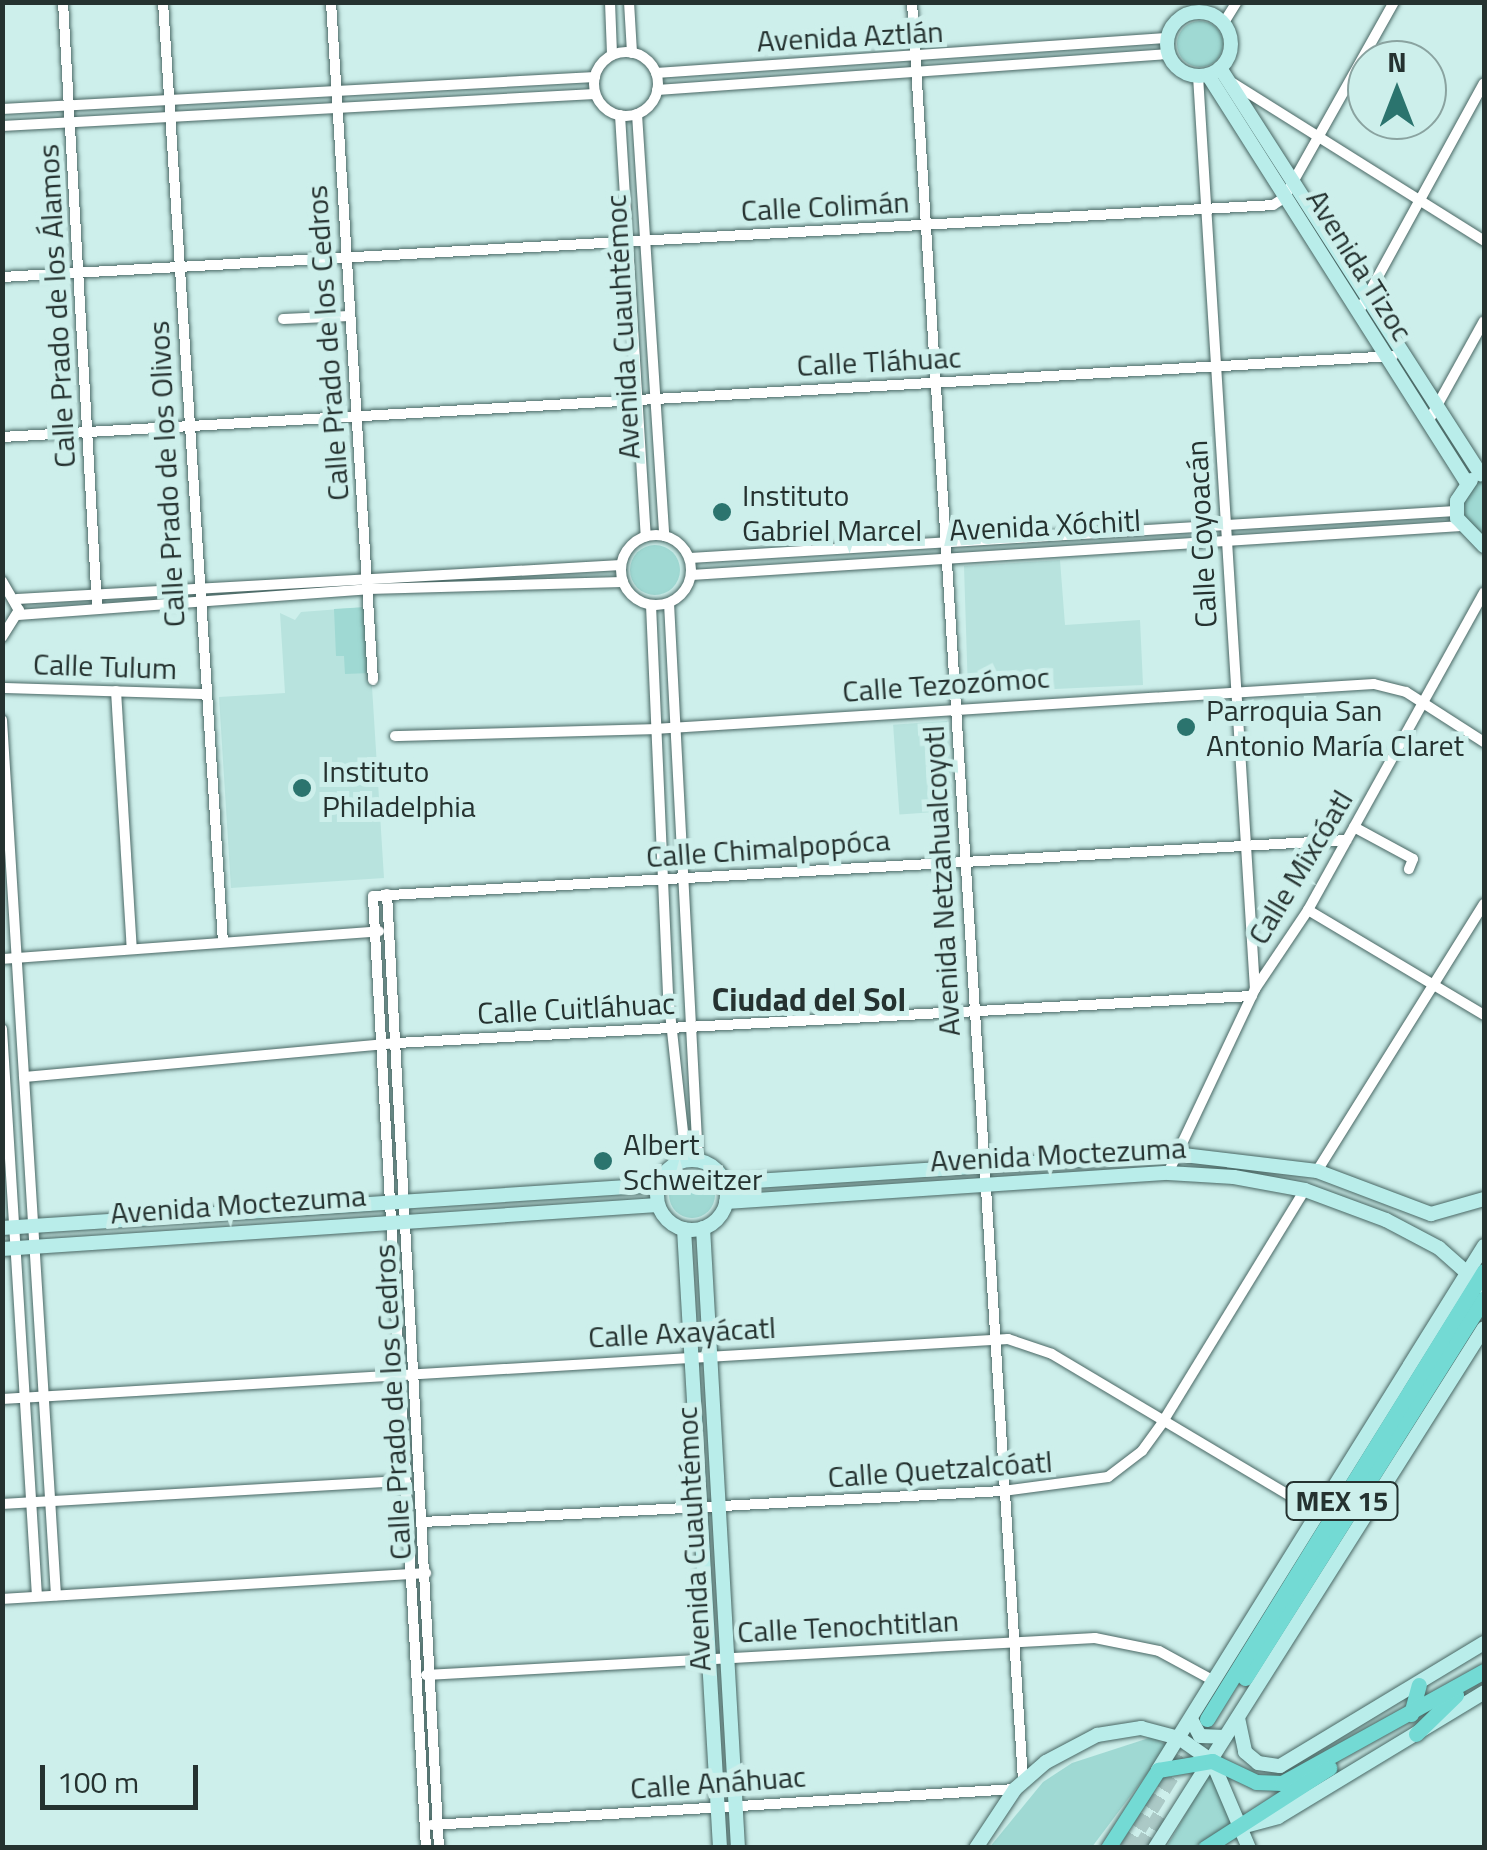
<!DOCTYPE html>
<html>
<head>
<meta charset="utf-8">
<style>
  body { margin:0 }
  #map { position:relative; width:1487px; height:1850px; overflow:hidden; background:#cdefeb; font-family:"Titillium Web",sans-serif }
  div>[style] { position:absolute }
  .built>* { inset:0; background:#b8e3de; transform-origin:0 0 }
  .green>* { inset:0; background:#9fd9d3 }
  .round { border-radius:50% }
  .primary-tunnel>* { height:15px; margin-top:-7.5px; transform-origin:0; background:repeating-linear-gradient(90deg,#abc9c6 0 15px,transparent 0 23px) }
  .roads { filter:drop-shadow(0 0 2px #496764) drop-shadow(0 0 2px #496764) }
  .street>* { height:10px; margin:-5px; padding:0 5px; transform-origin:5px; border-radius:5px; background:#fff }
  .street>.ring { margin:-5px; padding:0; box-sizing:content-box; background:none; border:10px solid #fff; border-radius:50% }
  .secondary>* { height:14px; margin:-7px; padding:0 7px; transform-origin:7px; border-radius:7px; background:#b9edea }
  .secondary>.ring { margin:-7px; padding:0; box-sizing:content-box; background:none; border:14px solid #b9edea; border-radius:50% }
  .primary>* { height:15px; margin:-7.5px; padding:0 7.5px; transform-origin:7.5px; border-radius:7.5px; background:#73dad4 }
  .dots>* { width:28px; height:28px; translate:-50% -50%; box-sizing:border-box; border:5px solid #cdefeb; border-radius:50% }
  span { translate:-50% -50%; white-space:nowrap; text-align:center; line-height:1.15; -webkit-text-stroke:10px #cdefeb; paint-order:stroke }
  .shield-label span { padding:2px 8px; background:#cdefeb; border:2px solid; border-radius:8px; -webkit-text-stroke-width:0 }
  .shield-label { font-size:28px; color:#253230; font-weight:700 }
  .street-label { font-size:30px; color:#253230 }
  .poi-label { font-size:30px; color:#253230 }
  .left { translate:0 -50%; text-align:left }
  .neighbourhood-label { font-size:32px; color:#253230; font-weight:700 }
  .frame { position:absolute; inset:0; border:5px solid #253230; pointer-events:none }
  .north { position:absolute; left:1347px; top:40px; width:100px; height:100px; box-sizing:border-box; background:#cdefeb; border:2px solid #8aa3a0; border-radius:50%; rotate:0deg; font-size:28px; font-weight:700; line-height:40px; text-align:center; color:#253230 }
  .north::after { content:''; display:block; margin:auto; width:35px; height:45px; background:#2b746e; clip-path:polygon(50% 0,100% 100%,50% 72%,0 100%) }
  .scale { position:absolute; left:40px; top:1765px; width:158px; height:45px; box-sizing:border-box; border:5px solid #253230; border-top:0; padding-left:12px; font-size:30px; line-height:35px; white-space:nowrap; color:#253230; -webkit-text-stroke:8px #cdefeb; paint-order:stroke }
</style>
</head>
<body>
<div id="map">
  <div class="built">
    <i style="clip-path:polygon(1060px 560px,1065px 625px,1140px 620px,1143px 685px,968px 693px,964px 566px)"></i>
    <i style="clip-path:polygon(367px 607px,384px 878px,231px 888px,219px 697px,285px 693px,280px 613px,295px 620px,301px 612px)"></i>
    <i style="left:947px;top:721px;width:90px;height:54px;rotate:86deg"></i>
  </div>
  <div class="green">
    <i class="round" style="left:1177px;top:21px;width:46px;height:46px"></i>
    <i style="clip-path:polygon(1484px 478px,1484px 537px,1465px 517px,1464px 505px,1467px 492px)"></i>
    <i class="round" style="left:630px;top:545px;width:50px;height:50px"></i>
    <i style="clip-path:polygon(367px 607px,370px 673px,345px 674px,344px 656px,336px 656px,334px 609px)"></i>
    <i class="round" style="left:669px;top:1172px;width:46px;height:46px"></i>
    <i style="clip-path:polygon(1152px 1737px,1168px 1746px,1092px 1847px,989px 1848px,1043px 1782px,1072px 1763px)"></i>
    <i style="clip-path:polygon(1210px 1772px,1235px 1824px,1193px 1847px,1166px 1848px)"></i>
  </div>
  <div class="primary-tunnel">
    <i style="left:1127px;top:1848px;width:148px;rotate:-58.2deg"></i>
    <i style="left:1140px;top:1848px;width:41px;rotate:-59deg"></i>
  </div>
  <div class="roads">
    <div class="street">
      <i style="left:63px;top:2px;width:606px;rotate:86.78deg"></i>
      <i style="left:163px;top:2px;width:942px;rotate:86.35deg"></i>
      <i style="left:331px;top:2px;width:679px;rotate:86.46deg"></i>
      <i style="left:610px;top:2px;width:53px;rotate:87.8deg"></i>
      <i style="left:629px;top:2px;width:51px;rotate:86.6deg"></i>
      <i style="left:912px;top:2px;width:1783px;rotate:86.43deg"></i>
      <i style="left:1223px;top:24px;width:26px;rotate:-58deg"></i>
      <i class="ring" style="left:594px;top:52px;width:54px;height:54px"></i>
      <i style="left:656px;top:73px;width:512px;rotate:-3.92deg"></i>
      <i style="left:1198px;top:76px;width:915px;rotate:86.43deg"></i>
      <i style="left:1231px;top:82px;width:299px;rotate:32.1deg"></i>
      <i style="left:657px;top:90px;width:512px;rotate:-4.03deg"></i>
      <i style="left:2px;top:109px;width:594px;rotate:-3.09deg"></i>
      <i style="left:637px;top:114px;width:423px;rotate:86.3deg"></i>
      <i style="left:620px;top:115px;width:422px;rotate:86.5deg"></i>
      <i style="left:2px;top:126px;width:594px;rotate:-3.09deg"></i>
      <i style="left:2px;top:277px;width:1273px;rotate:-3.24deg"></i>
      <i style="left:1273px;top:205px;width:13px;rotate:-32deg"></i>
      <i style="left:1284px;top:198px;width:225px;rotate:-60.7deg"></i>
      <i style="left:1358px;top:313px;width:262px;rotate:-61.3deg"></i>
      <i style="left:283px;top:319px;width:67px;rotate:-2.6deg"></i>
      <i style="left:1428px;top:422px;width:115px;rotate:-61deg"></i>
      <i style="left:2px;top:437px;width:1393px;rotate:-3.33deg"></i>
      <i class="ring" style="left:621px;top:535px;width:60px;height:60px"></i>
      <i style="left:690px;top:558px;width:767px;rotate:-3.51deg"></i>
      <i style="left:691px;top:575px;width:772px;rotate:-3.64deg"></i>
      <i style="left:2px;top:581px;width:34px;rotate:60deg"></i>
      <i style="left:19px;top:610px;width:32px;rotate:122deg"></i>
      <i style="left:17px;top:599px;width:605px;rotate:-3.22deg"></i>
      <i style="left:669px;top:603px;width:559px;rotate:87.02deg"></i>
      <i style="left:651px;top:605px;width:389px;rotate:87.5deg"></i>
      <i style="left:668px;top:994px;width:168px;rotate:83.8deg"></i>
      <i style="left:18px;top:615px;width:351px;rotate:-4.2deg"></i>
      <i style="left:368px;top:589px;width:255px;rotate:-1.6deg"></i>
      <i style="left:2px;top:688px;width:203px;rotate:1.7deg"></i>
      <i style="left:116px;top:691px;width:258px;rotate:86.5deg"></i>
      <i style="left:2px;top:720px;width:877px;rotate:86.47deg"></i>
      <i style="left:395px;top:736px;width:259px;rotate:-1.5deg"></i>
      <i style="left:654px;top:729px;width:721px;rotate:-3.58deg"></i>
      <i style="left:1374px;top:684px;width:33px;rotate:14deg"></i>
      <i style="left:1406px;top:692px;width:93px;rotate:32.7deg"></i>
      <i style="left:1354px;top:827px;width:67px;rotate:28.5deg"></i>
      <i style="left:1413px;top:859px;width:11px;rotate:112deg"></i>
      <i style="left:387px;top:894px;width:955px;rotate:86.88deg"></i>
      <i style="left:1308px;top:910px;width:205px;rotate:30.8deg"></i>
      <i style="left:2px;top:959px;width:378px;rotate:-4.2deg"></i>
      <i style="left:2px;top:1029px;width:568px;rotate:86.47deg"></i>
      <i style="left:24px;top:1077px;width:375px;rotate:-5.2deg"></i>
      <i style="left:397px;top:1043px;width:856px;rotate:-3.15deg"></i>
      <i style="left:1317px;top:1171px;width:315px;rotate:-58deg"></i>
      <i style="left:1168px;top:1173px;width:204px;rotate:-64.7deg"></i>
      <i style="left:1255px;top:989px;width:95px;rotate:-56.1deg"></i>
      <i style="left:1308px;top:910px;width:363px;rotate:-61deg"></i>
      <i style="left:2px;top:1399px;width:1008px;rotate:-3.41deg"></i>
      <i style="left:1008px;top:1339px;width:46px;rotate:18.8deg"></i>
      <i style="left:1052px;top:1354px;width:311px;rotate:30.8deg"></i>
      <i style="left:2px;top:1504px;width:404px;rotate:-3.3deg"></i>
      <i style="left:423px;top:1522px;width:581px;rotate:-3.06deg"></i>
      <i style="left:1003px;top:1491px;width:106px;rotate:-7.6deg"></i>
      <i style="left:1108px;top:1477px;width:43px;rotate:-37.4deg"></i>
      <i style="left:1142px;top:1451px;width:34px;rotate:-54deg"></i>
      <i style="left:1162px;top:1423px;width:273px;rotate:-58.5deg"></i>
      <i style="left:2px;top:1599px;width:425px;rotate:-3.5deg"></i>
      <i style="left:426px;top:1675px;width:670px;rotate:-3.17deg"></i>
      <i style="left:1095px;top:1638px;width:65px;rotate:11.5deg"></i>
      <i style="left:1159px;top:1651px;width:63px;rotate:28.6deg"></i>
      <i style="left:432px;top:1825px;width:584px;rotate:-3.53deg"></i>
      <i style="left:426px;top:1848px;width:953px;rotate:-93.19deg"></i>
      <i style="left:373px;top:896px;width:975px;rotate:-3.29deg"></i>
    </div>
    <div class="secondary">
      <i class="ring" style="left:1167px;top:12px;width:50px;height:50px"></i>
      <i style="left:1220px;top:68px;width:483px;rotate:57.3deg"></i>
      <i style="left:1208px;top:75px;width:483px;rotate:57.6deg"></i>
      <i style="left:1471px;top:480px;width:25px;rotate:124deg"></i>
      <i style="left:1457px;top:501px;width:17px;rotate:90deg"></i>
      <i style="left:1457px;top:518px;width:39px;rotate:46deg"></i>
      <i class="ring" style="left:657px;top:1160px;width:56px;height:56px"></i>
      <i style="left:724px;top:1183px;width:452px;rotate:-3.7deg"></i>
      <i style="left:1175px;top:1154px;width:143px;rotate:6.8deg"></i>
      <i style="left:1317px;top:1171px;width:122px;rotate:20.7deg"></i>
      <i style="left:1431px;top:1214px;width:55px;rotate:-15.8deg"></i>
      <i style="left:726px;top:1202px;width:443px;rotate:-3.8deg"></i>
      <i style="left:1168px;top:1173px;width:66px;rotate:3.5deg"></i>
      <i style="left:1234px;top:1177px;width:72px;rotate:10.4deg"></i>
      <i style="left:1305px;top:1190px;width:86px;rotate:20.3deg"></i>
      <i style="left:1386px;top:1220px;width:60px;rotate:27.8deg"></i>
      <i style="left:1439px;top:1248px;width:60px;rotate:41.6deg"></i>
      <i style="left:2px;top:1228px;width:657px;rotate:-3.75deg"></i>
      <i style="left:703px;top:1228px;width:621px;rotate:86.77deg"></i>
      <i style="left:684px;top:1229px;width:620px;rotate:86.67deg"></i>
      <i style="left:2px;top:1249px;width:657px;rotate:-3.84deg"></i>
      <i style="left:1238px;top:1718px;width:35px;rotate:78deg"></i>
      <i style="left:1245px;top:1752px;width:17px;rotate:40deg"></i>
      <i style="left:1258px;top:1763px;width:22px;rotate:8deg"></i>
      <i style="left:1280px;top:1766px;width:238px;rotate:-31.1deg"></i>
      <i style="left:1191px;top:1719px;width:19px;rotate:62deg"></i>
      <i style="left:1200px;top:1736px;width:25px;rotate:2deg"></i>
      <i style="left:1158px;top:1770px;width:617px;rotate:-58.11deg"></i>
      <i style="left:1245px;top:1826px;width:34px;rotate:-15deg"></i>
      <i style="left:1278px;top:1817px;width:241px;rotate:-31.2deg"></i>
      <i style="left:976px;top:1848px;width:71px;rotate:-56.5deg"></i>
      <i style="left:1015px;top:1789px;width:41px;rotate:-41.1deg"></i>
      <i style="left:1046px;top:1762px;width:58px;rotate:-27.9deg"></i>
      <i style="left:1097px;top:1735px;width:45px;rotate:-9deg"></i>
      <i style="left:1141px;top:1728px;width:39px;rotate:15deg"></i>
      <i style="left:1179px;top:1738px;width:40px;rotate:34.9deg"></i>
      <i style="left:1212px;top:1761px;width:95px;rotate:67deg"></i>
      <i style="left:1155px;top:1848px;width:615px;rotate:-57.68deg"></i>
    </div>
    <div class="primary">
      <i style="left:1245px;top:1678px;width:449px;rotate:-57.8deg"></i>
      <i style="left:1411px;top:1714px;width:30px;rotate:-75deg"></i>
      <i style="left:1207px;top:1719px;width:527px;rotate:-58.27deg"></i>
      <i style="left:1416px;top:1734px;width:56px;rotate:-44.3deg"></i>
      <i style="left:1108px;top:1848px;width:93px;rotate:-57.3deg"></i>
      <i style="left:1158px;top:1770px;width:55px;rotate:-9.5deg"></i>
      <i style="left:1212px;top:1761px;width:49px;rotate:25.5deg"></i>
      <i style="left:1256px;top:1782px;width:26px;rotate:2deg"></i>
      <i style="left:1282px;top:1783px;width:231px;rotate:-29deg"></i>
      <i style="left:1205px;top:1848px;width:148px;rotate:-32.8deg"></i>
    </div>
  </div>
  <div class="dots">
    <i style="left:722px;top:512px;background:#2b746e"></i>
    <i style="left:1186px;top:727px;background:#2b746e"></i>
    <i style="left:302px;top:788px;background:#2b746e"></i>
    <i style="left:603px;top:1161px;background:#2b746e"></i>
  </div>
  <div class="shield-label">
    <span style="left:1342px;top:1501px">MEX 15</span>
  </div>
  <div class="street-label">
    <span style="left:850px;top:36px;rotate:-3deg">Avenida Aztlán</span>
    <span style="left:825px;top:206px;rotate:-3deg">Calle Colimán</span>
    <span style="left:1360px;top:265px;rotate:58deg">Avenida Tizoc</span>
    <span style="left:56px;top:306px;rotate:-93deg">Calle Prado de los Álamos</span>
    <span style="left:622px;top:327px;rotate:-93deg">Avenida Cuauhtémoc</span>
    <span style="left:327px;top:343px;rotate:-94deg">Calle Prado de los Cedros</span>
    <span style="left:879px;top:361px;rotate:-3deg">Calle Tláhuac</span>
    <span style="left:166px;top:474px;rotate:-93deg">Calle Prado de los Olivos</span>
    <span style="left:1045px;top:525px;rotate:-3deg">Avenida Xóchitl</span>
    <span style="left:1201px;top:534px;rotate:-93deg">Calle Coyoacán</span>
    <span style="left:105px;top:666px;rotate:2deg">Calle Tulum</span>
    <span style="left:946px;top:684px;rotate:-4deg">Calle Tezozómoc</span>
    <span style="left:768px;top:848px;rotate:-4deg">Calle Chimalpopóca</span>
    <span style="left:1300px;top:867px;rotate:-59deg">Calle Mixcóatl</span>
    <span style="left:941px;top:881px;rotate:-93deg">Avenida Netzahualcoyotl</span>
    <span style="left:576px;top:1008px;rotate:-3deg">Calle Cuitláhuac</span>
    <span style="left:1058px;top:1154px;rotate:-3deg">Avenida Moctezuma</span>
    <span style="left:238px;top:1204px;rotate:-4deg">Avenida Moctezuma</span>
    <span style="left:682px;top:1332px;rotate:-3deg">Calle Axayácatl</span>
    <span style="left:392px;top:1402px;rotate:-93deg">Calle Prado de los Cedros</span>
    <span style="left:940px;top:1469px;rotate:-4deg">Calle Quetzalcóatl</span>
    <span style="left:693px;top:1539px;rotate:-93deg">Avenida Cuauhtémoc</span>
    <span style="left:848px;top:1626px;rotate:-3deg">Calle Tenochtitlan</span>
    <span style="left:718px;top:1782px;rotate:-4deg">Calle Anáhuac</span>
  </div>
  <div class="poi-label">
    <span class="left" style="left:742px;top:512px">Instituto<br>Gabriel Marcel</span>
    <span class="left" style="left:1206px;top:727px">Parroquia San<br>Antonio María Claret</span>
    <span class="left" style="left:322px;top:788px">Instituto<br>Philadelphia</span>
    <span class="left" style="left:623px;top:1161px">Albert<br>Schweitzer</span>
  </div>
  <div class="neighbourhood-label">
    <span style="left:809px;top:999px">Ciudad del Sol</span>
  </div>
  <div class="frame"></div>
  <div class="north">N</div>
  <div class="scale">100 m</div>
</div>
</body>
</html>
